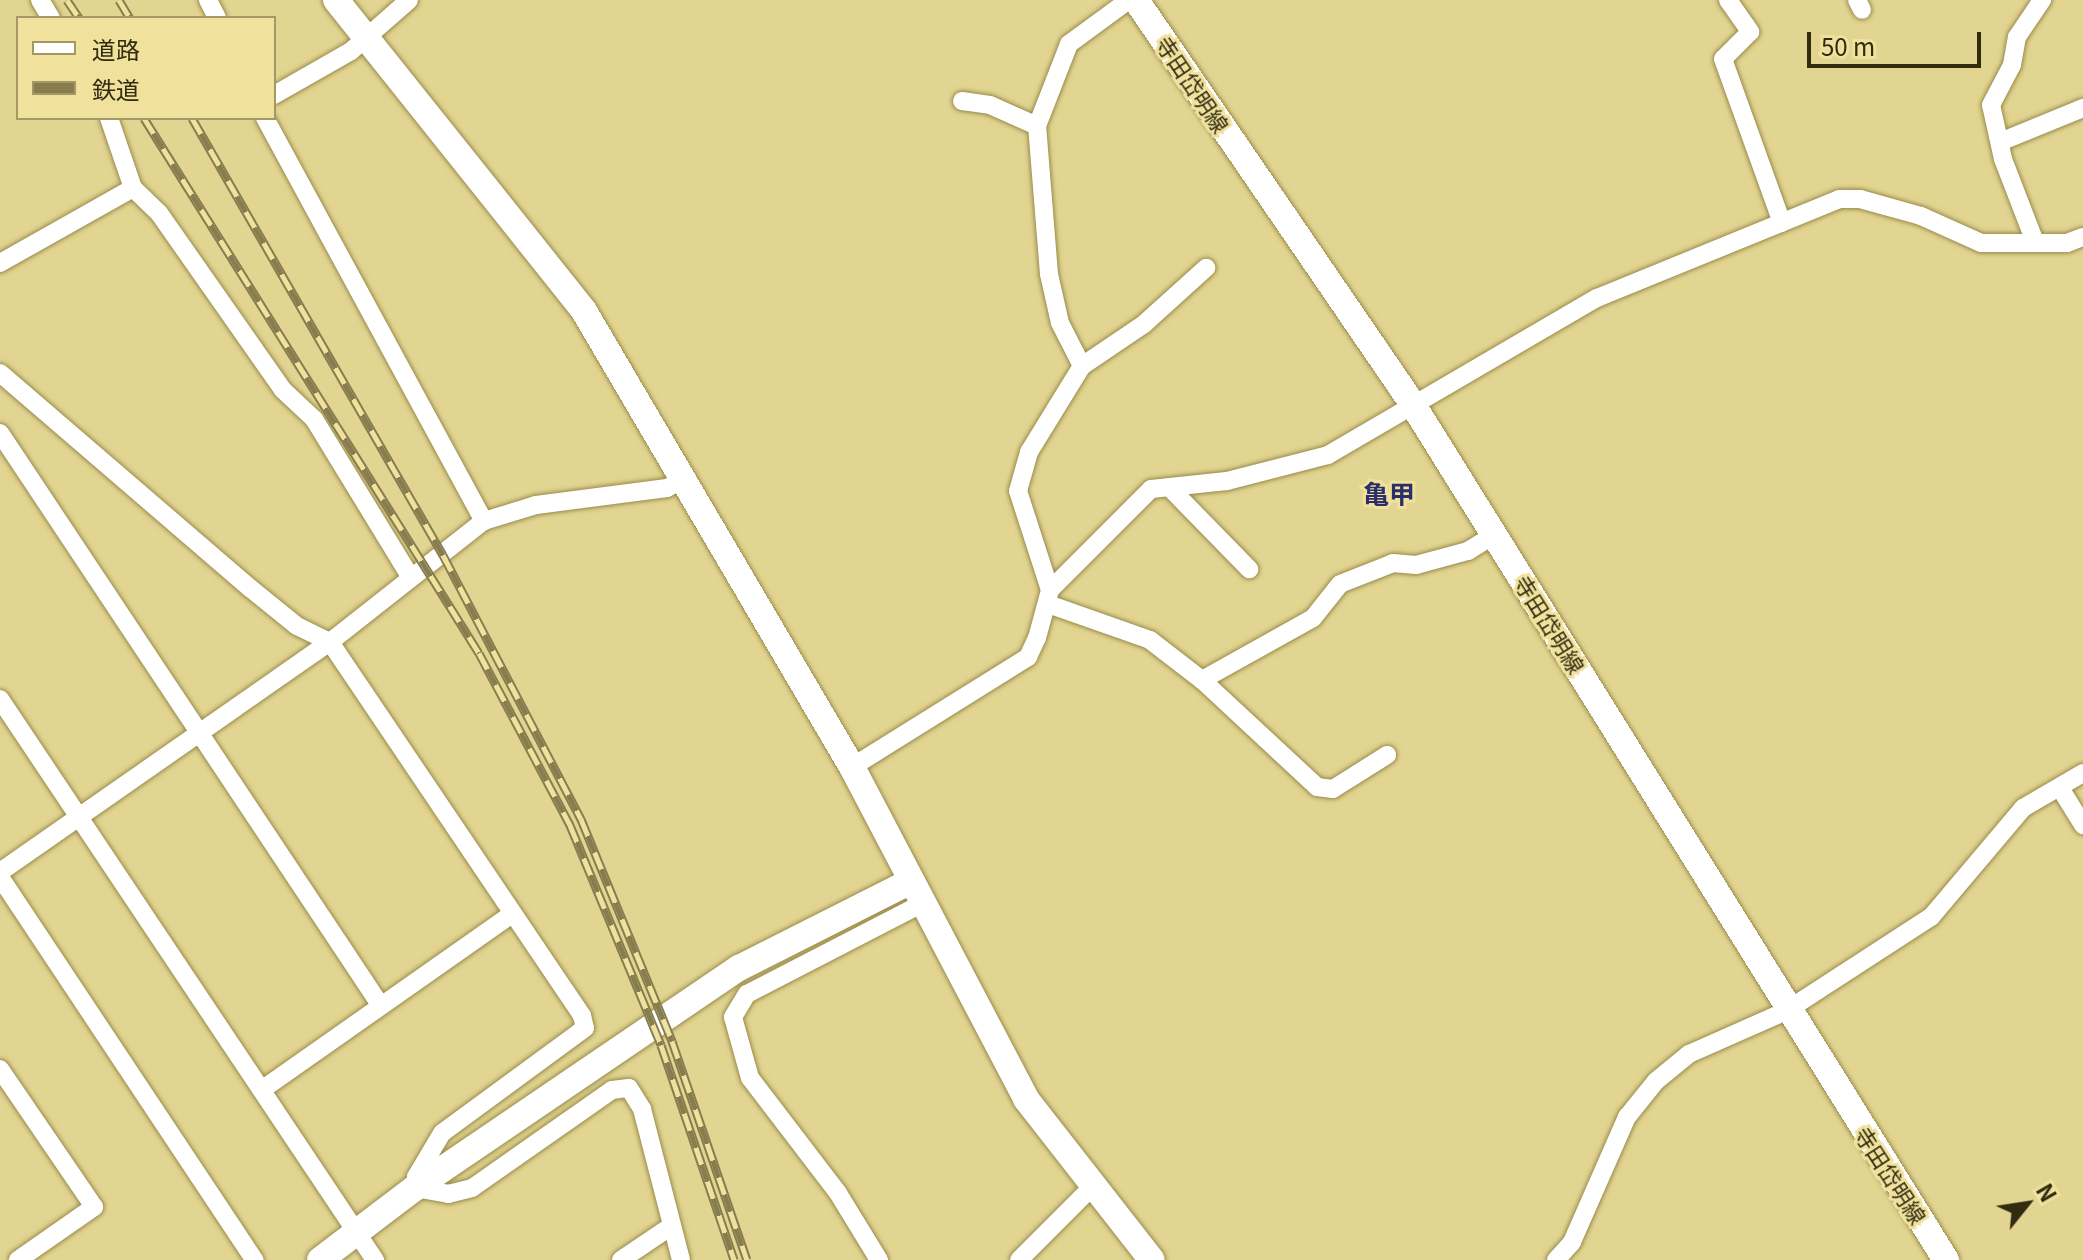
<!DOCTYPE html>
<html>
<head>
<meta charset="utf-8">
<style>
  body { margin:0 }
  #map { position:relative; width:2083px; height:1260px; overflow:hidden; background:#e2d491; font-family:Georgia,"Noto Sans JP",serif }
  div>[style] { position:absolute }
  .roads { filter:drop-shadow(0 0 2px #998b4a) drop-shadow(0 0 2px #998b4a) }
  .street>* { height:18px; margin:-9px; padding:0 9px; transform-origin:9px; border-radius:9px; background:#fff }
  .secondary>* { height:26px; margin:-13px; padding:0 13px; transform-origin:13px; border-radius:13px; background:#fff }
  .rail>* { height:9px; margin-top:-4.5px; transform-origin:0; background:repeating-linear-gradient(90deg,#f0e19d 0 18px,#877d4f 0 36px); box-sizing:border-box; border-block:2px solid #877d4f }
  span { translate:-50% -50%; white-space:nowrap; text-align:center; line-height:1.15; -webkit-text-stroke:6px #f0e19d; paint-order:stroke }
  .street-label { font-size:22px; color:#312b10 }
  .quarter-label { font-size:26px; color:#2c2f69; font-weight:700 }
  .legend { position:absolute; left:16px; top:16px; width:260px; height:104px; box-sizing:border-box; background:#f0e19d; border:2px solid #a49865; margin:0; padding:10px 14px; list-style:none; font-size:24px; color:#312b10 }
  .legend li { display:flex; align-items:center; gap:16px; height:40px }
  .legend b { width:40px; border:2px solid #a49865 }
  .north { position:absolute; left:1987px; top:1164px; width:80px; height:80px; -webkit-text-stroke:6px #f0e19d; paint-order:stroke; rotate:60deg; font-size:22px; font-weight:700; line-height:32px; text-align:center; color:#312b10 }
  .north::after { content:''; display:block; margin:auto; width:28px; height:36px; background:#312b10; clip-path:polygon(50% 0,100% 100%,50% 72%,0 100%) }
  .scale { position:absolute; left:1807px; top:32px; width:174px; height:36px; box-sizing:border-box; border:4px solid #312b10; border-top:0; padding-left:10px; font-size:24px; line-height:28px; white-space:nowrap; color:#312b10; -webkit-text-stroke:6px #f0e19d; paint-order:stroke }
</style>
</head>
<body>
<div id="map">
  <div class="roads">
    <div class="street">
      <i style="left:40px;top:0;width:21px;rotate:59deg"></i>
      <i style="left:208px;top:0;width:20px;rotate:63deg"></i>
      <i style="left:1728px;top:0;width:39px;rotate:55deg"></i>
      <i style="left:1750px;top:32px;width:38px;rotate:135deg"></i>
      <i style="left:1723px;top:59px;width:174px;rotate:70.2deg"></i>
      <i style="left:1857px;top:0;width:11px;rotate:63deg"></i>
      <i style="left:274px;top:95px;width:89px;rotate:-29.7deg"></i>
      <i style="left:351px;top:51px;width:77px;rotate:-41.3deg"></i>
      <i style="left:962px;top:101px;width:28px;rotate:8deg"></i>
      <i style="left:990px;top:105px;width:51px;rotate:24.1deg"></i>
      <i style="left:109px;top:118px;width:74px;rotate:71.1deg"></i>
      <i style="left:133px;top:188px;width:36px;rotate:44deg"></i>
      <i style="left:159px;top:213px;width:216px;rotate:55deg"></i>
      <i style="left:283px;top:390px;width:42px;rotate:43.1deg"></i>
      <i style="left:314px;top:419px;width:184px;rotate:58.6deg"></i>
      <i style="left:265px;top:118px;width:459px;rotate:61.5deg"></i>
      <i style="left:2000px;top:142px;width:90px;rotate:-22.3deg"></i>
      <i style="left:2035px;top:242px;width:89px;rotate:-111.1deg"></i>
      <i style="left:2003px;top:159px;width:55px;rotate:-102.5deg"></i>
      <i style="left:1991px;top:105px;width:45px;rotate:-62.3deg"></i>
      <i style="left:2012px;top:65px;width:28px;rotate:-80deg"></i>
      <i style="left:2017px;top:37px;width:45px;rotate:-56deg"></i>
      <i style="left:0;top:263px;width:153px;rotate:-29.4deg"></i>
      <i style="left:1082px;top:366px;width:75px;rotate:-34.1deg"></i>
      <i style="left:1144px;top:324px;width:84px;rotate:-42.1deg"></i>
      <i style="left:0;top:373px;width:330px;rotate:40.7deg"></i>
      <i style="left:250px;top:588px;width:60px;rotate:39deg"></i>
      <i style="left:297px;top:626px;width:37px;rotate:26deg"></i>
      <i style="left:330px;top:642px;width:451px;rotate:56deg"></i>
      <i style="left:582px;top:1016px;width:12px;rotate:76deg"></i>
      <i style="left:585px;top:1028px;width:177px;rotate:143.7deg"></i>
      <i style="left:442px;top:1133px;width:51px;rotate:120.6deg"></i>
      <i style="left:416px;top:1177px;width:11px;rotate:95deg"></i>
      <i style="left:415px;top:1188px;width:34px;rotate:10deg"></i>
      <i style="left:448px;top:1194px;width:25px;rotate:-14deg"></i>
      <i style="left:472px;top:1188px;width:171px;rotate:-35deg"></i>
      <i style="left:612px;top:1090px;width:17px;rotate:-7deg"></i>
      <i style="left:629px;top:1088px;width:25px;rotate:58deg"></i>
      <i style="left:642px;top:1109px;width:156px;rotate:75.5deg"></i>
      <i style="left:0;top:433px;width:685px;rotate:56.38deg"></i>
      <i style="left:1169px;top:487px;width:115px;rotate:45.7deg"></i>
      <i style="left:1050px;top:590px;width:143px;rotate:-45deg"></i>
      <i style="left:1151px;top:489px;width:76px;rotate:-6deg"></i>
      <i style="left:1227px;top:481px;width:104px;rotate:-14.4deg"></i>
      <i style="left:1328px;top:455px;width:311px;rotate:-30.3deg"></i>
      <i style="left:1597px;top:298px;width:261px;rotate:-22.2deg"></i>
      <i style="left:1839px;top:199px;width:21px"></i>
      <i style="left:1860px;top:199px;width:63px;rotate:15.6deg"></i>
      <i style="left:1921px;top:216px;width:66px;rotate:24.2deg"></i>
      <i style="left:1981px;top:243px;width:86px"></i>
      <i style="left:2067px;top:243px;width:17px;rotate:-21deg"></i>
      <i style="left:1048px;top:604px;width:108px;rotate:19.4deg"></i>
      <i style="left:1150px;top:640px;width:66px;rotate:37.6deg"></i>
      <i style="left:1202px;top:680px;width:157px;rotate:42.9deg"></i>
      <i style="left:1317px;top:787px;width:16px;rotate:7deg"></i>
      <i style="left:1333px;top:789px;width:64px;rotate:-32.2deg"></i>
      <i style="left:1202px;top:680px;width:127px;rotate:-29.2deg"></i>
      <i style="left:1313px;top:618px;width:43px;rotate:-51.5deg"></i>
      <i style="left:1340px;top:584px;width:57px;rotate:-21.6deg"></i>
      <i style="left:1393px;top:563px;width:23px;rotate:5deg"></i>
      <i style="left:1416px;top:565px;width:54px;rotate:-15.1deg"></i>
      <i style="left:1468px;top:551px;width:31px;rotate:-32deg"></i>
      <i style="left:0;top:699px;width:675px;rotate:56.24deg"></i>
      <i style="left:852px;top:767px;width:208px;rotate:-32deg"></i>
      <i style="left:1028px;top:657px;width:21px;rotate:-65deg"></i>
      <i style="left:1037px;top:638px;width:50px;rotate:-74.8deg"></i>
      <i style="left:1050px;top:590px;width:104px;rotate:-107.9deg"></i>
      <i style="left:1018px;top:491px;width:41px;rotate:-74.2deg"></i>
      <i style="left:1029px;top:452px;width:101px;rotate:-58.4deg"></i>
      <i style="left:1082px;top:366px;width:48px;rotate:-117.1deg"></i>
      <i style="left:1060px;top:323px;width:50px;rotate:-102.7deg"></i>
      <i style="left:1049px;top:274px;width:148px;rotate:-94.6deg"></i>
      <i style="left:1037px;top:126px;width:88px;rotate:-68.7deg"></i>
      <i style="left:1069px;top:44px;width:74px;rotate:-36.3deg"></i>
      <i style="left:2060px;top:788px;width:44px;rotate:58.1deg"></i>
      <i style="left:0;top:872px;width:402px;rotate:-34.9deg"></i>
      <i style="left:330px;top:642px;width:196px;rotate:-38.2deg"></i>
      <i style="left:484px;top:521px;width:54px;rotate:-17.1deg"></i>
      <i style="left:536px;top:505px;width:132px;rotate:-7.4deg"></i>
      <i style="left:667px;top:488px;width:18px;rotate:-29deg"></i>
      <i style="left:0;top:877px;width:460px;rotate:56.4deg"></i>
      <i style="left:0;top:1069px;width:167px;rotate:55.7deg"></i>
      <i style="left:94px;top:1207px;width:93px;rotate:145.1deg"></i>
      <i style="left:263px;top:1089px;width:303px;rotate:-35.1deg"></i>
      <i style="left:621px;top:1260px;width:59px;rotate:-34deg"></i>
      <i style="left:879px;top:1260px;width:79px;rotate:-121.5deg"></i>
      <i style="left:838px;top:1193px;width:145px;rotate:-127.4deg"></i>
      <i style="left:750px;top:1078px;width:63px;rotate:-105.6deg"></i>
      <i style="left:733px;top:1017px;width:27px;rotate:-59deg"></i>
      <i style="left:747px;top:994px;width:196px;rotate:-27.3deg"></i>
      <i style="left:1019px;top:1260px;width:106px;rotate:-45deg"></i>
      <i style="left:1556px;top:1260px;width:24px;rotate:-48deg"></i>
      <i style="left:1572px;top:1242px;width:137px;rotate:-66.3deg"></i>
      <i style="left:1627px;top:1117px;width:46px;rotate:-51.1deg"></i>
      <i style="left:1656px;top:1081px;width:43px;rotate:-39.3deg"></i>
      <i style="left:1689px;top:1054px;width:106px;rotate:-23.9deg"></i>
      <i style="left:1786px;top:1011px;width:173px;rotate:-33deg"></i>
      <i style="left:1931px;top:917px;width:143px;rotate:-49.8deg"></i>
      <i style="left:2023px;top:808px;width:69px;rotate:-30.3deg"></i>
    </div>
    <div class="secondary">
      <i style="left:336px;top:0;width:398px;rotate:51.4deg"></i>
      <i style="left:584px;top:311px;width:529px;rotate:59.56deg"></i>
      <i style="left:852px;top:767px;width:375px;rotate:62.3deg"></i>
      <i style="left:1026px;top:1099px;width:204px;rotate:52deg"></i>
      <i style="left:1136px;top:0;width:494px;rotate:55.6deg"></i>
      <i style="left:1415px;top:408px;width:1004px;rotate:58.07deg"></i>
      <i style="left:320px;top:1260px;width:119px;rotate:-37.2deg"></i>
      <i style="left:415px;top:1188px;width:392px;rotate:-34.2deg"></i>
      <i style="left:739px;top:968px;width:191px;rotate:-26.8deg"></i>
    </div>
  </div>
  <div class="rail">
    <i style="left:67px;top:0;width:22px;rotate:56deg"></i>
    <i style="left:119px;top:0;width:21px;rotate:59deg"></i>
    <i style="left:144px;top:118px;width:631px;rotate:57.95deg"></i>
    <i style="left:479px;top:653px;width:195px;rotate:62.1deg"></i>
    <i style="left:570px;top:825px;width:238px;rotate:67.5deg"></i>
    <i style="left:661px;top:1045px;width:227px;rotate:71.2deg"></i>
    <i style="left:192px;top:118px;width:504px;rotate:60.13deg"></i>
    <i style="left:443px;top:555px;width:298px;rotate:62.4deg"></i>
    <i style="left:581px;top:819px;width:240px;rotate:67.7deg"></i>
    <i style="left:672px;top:1041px;width:231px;rotate:71.1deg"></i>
  </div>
  <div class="street-label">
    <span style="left:1193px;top:84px;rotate:56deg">寺田岱明線</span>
    <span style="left:1550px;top:624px;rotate:58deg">寺田岱明線</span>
    <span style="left:1891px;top:1175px;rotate:57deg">寺田岱明線</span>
  </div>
  <div class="quarter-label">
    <span style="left:1389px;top:493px">亀甲</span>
  </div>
  <ul class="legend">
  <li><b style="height:10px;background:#fff"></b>道路</li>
  <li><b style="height:10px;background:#877d4f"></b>鉄道</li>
  </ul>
  <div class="north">N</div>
  <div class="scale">50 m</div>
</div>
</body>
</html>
